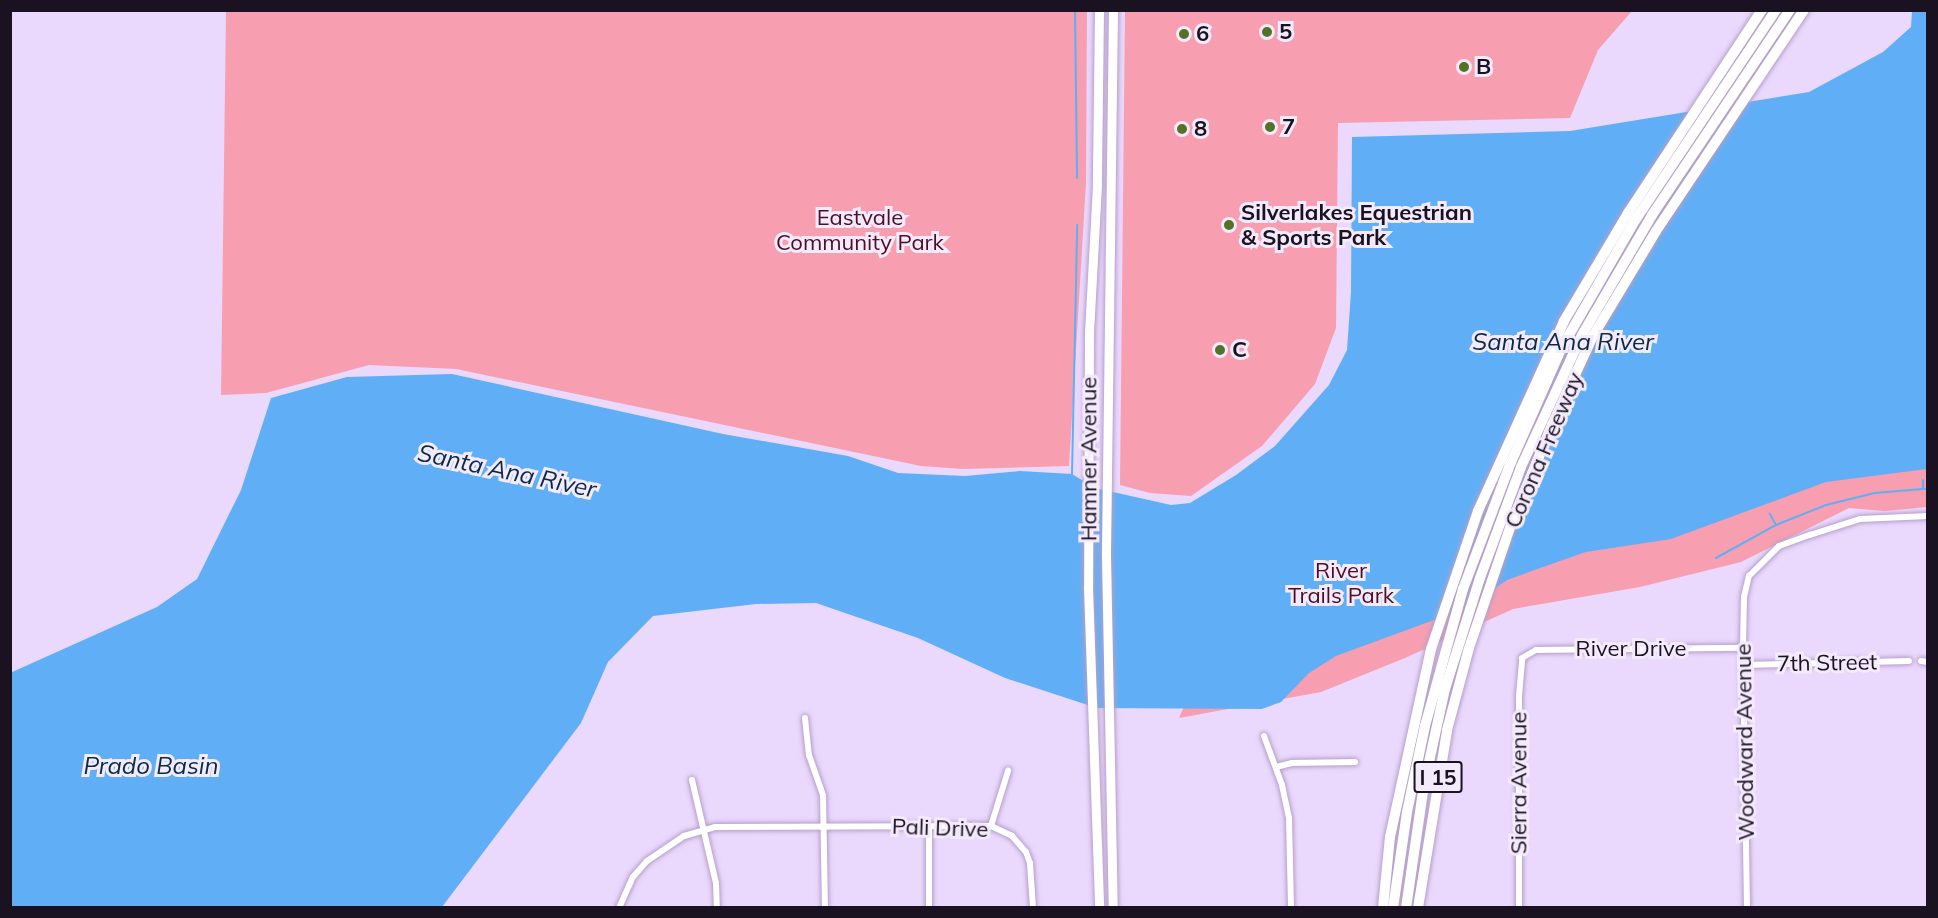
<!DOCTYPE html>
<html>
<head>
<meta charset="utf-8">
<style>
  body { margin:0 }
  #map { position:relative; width:1938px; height:918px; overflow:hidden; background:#ead8fd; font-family:Mulish,sans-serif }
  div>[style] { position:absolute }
  .green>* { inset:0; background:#f79fb0 }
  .water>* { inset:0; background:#60aff6 }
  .stream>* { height:2px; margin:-1px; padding:0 1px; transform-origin:1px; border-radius:1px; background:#60aff6 }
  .roads { filter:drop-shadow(0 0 2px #b59fca) drop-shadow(0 0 2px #b59fca) }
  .minor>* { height:6px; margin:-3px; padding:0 3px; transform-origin:3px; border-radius:3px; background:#fff }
  .primary>* { height:9px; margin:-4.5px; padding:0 4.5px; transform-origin:4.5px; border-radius:4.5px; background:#fff }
  .motorway>* { height:10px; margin:-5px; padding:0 5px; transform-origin:5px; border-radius:5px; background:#fff }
  .dots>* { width:16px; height:16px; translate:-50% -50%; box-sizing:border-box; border:3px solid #f3eafc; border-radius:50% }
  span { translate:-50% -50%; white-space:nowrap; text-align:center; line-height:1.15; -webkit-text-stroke:6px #f3eafc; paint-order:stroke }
  .shield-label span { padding:2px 4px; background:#f3eafc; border:2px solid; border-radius:4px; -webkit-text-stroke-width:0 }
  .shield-label { font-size:21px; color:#1a1221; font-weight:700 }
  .poi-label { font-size:22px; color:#1a1221; font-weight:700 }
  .left { translate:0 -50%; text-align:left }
  .park-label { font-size:22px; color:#4f0e22 }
  .street-label { font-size:22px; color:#1a1221 }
  .water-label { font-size:24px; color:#092b47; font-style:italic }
  .frame { position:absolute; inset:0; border:12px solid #1a1221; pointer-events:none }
</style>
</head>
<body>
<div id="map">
  <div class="green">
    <i style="clip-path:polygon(226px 11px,1087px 11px,1086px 183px,1069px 466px,963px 469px,921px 466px,456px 369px,369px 365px,266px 393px,221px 395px)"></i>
    <i style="clip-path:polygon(1125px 11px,1125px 10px,1632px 11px,1598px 50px,1570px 118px,1338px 123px,1336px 328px,1315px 384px,1262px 446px,1191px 496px,1150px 493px,1120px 485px)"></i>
    <i style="clip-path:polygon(1927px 438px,1927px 507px,1885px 511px,1849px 508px,1741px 562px,1640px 587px,1513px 609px,1405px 658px,1321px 692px,1179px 718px,1270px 508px)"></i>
  </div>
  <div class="water">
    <i style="clip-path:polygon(1912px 11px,1927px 11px,1927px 469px,1826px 482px,1671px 539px,1586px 552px,1543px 567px,1507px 580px,1464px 609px,1336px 656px,1309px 673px,1281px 702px,1262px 709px,1097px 708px,1005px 678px,918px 638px,816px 603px,756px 604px,653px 616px,608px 662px,581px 723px,442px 907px,11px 908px,10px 673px,157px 607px,197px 579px,241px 490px,271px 398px,347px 377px,452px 374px,723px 434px,848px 456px,898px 473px,965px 476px,1020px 471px,1072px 474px,1095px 488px,1171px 505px,1190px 503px,1236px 475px,1275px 446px,1329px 385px,1347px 350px,1351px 292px,1352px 137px,1570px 131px,1809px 92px,1883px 52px,1911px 27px)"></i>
  </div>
  <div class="stream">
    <i style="left:1075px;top:10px;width:168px;rotate:89.3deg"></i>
    <i style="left:1072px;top:474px;width:249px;rotate:-88.8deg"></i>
    <i style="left:1923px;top:480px;width:9px;rotate:90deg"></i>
    <i style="left:1923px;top:489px;width:5px"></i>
    <i style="left:1776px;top:525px;width:54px;rotate:-21.8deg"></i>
    <i style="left:1826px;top:505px;width:50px;rotate:-13.8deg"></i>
    <i style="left:1875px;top:493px;width:48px;rotate:-4.8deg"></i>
    <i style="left:1716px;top:558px;width:68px;rotate:-28.8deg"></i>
    <i style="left:1776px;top:525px;width:13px;rotate:-119deg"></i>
  </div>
  <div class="roads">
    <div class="minor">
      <i style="left:1921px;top:661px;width:7px;rotate:8deg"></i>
      <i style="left:1744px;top:665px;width:165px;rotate:-1.4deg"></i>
      <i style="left:805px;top:718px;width:37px;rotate:84deg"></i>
      <i style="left:809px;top:755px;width:42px;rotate:70.7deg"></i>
      <i style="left:823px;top:795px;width:113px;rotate:89deg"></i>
      <i style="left:1264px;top:736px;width:52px;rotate:69.8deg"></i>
      <i style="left:1282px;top:785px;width:34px;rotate:78deg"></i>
      <i style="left:1289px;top:818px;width:90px;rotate:88.7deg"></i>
      <i style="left:1276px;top:767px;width:16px;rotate:-14deg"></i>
      <i style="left:1292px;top:763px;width:63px;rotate:-0.9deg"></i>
      <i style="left:692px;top:780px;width:106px;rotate:76.9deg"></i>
      <i style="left:716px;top:883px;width:25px;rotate:88deg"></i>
      <i style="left:991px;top:826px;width:58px;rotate:-72.8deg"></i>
      <i style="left:619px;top:908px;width:34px;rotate:-66deg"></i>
      <i style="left:633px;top:877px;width:21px;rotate:-49deg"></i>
      <i style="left:647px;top:861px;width:45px;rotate:-34deg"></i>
      <i style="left:684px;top:836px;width:32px;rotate:-16deg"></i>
      <i style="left:715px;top:827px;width:276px;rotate:-0.2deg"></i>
      <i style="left:991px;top:826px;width:23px;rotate:25deg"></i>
      <i style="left:1012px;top:836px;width:21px;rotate:49deg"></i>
      <i style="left:1026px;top:852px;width:12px;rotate:70deg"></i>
      <i style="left:1030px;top:863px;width:45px;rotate:86.2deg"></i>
      <i style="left:929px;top:908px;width:81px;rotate:-90deg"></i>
      <i style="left:1519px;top:908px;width:212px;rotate:-90deg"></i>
      <i style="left:1519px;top:696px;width:38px;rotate:-85deg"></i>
      <i style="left:1522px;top:658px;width:16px;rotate:-30deg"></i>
      <i style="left:1536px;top:650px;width:207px;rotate:-0.6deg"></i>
      <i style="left:1747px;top:908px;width:260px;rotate:-90.9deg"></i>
      <i style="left:1743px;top:648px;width:51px;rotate:-88.9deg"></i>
      <i style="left:1744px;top:597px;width:22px;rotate:-77deg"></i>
      <i style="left:1749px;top:576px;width:42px;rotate:-45deg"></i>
      <i style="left:1779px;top:546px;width:33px;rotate:-20deg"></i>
      <i style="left:1810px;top:535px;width:52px;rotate:-17.7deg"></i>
      <i style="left:1860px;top:519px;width:68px;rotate:-2.5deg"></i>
    </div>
    <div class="primary">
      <i style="left:1099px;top:10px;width:175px;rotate:90.7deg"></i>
      <i style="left:1097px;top:185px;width:148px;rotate:93.1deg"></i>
      <i style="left:1089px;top:333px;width:254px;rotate:90.2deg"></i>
      <i style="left:1088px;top:587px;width:321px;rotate:88deg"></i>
      <i style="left:1113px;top:10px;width:545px;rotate:90.74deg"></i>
      <i style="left:1106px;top:555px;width:353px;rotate:88.9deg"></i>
    </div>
    <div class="motorway">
      <i style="left:1383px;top:908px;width:71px;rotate:-84.4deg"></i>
      <i style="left:1390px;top:837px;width:192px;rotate:-77.7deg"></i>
      <i style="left:1431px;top:649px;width:146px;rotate:-71.2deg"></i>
      <i style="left:1478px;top:511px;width:209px;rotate:-65.6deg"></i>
      <i style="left:1564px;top:321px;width:126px;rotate:-59.3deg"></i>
      <i style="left:1628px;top:213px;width:243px;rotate:-56.6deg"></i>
      <i style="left:1393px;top:908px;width:97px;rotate:-81.7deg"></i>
      <i style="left:1407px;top:812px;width:88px;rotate:-78.2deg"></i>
      <i style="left:1425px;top:726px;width:142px;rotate:-74.5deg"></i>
      <i style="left:1463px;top:589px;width:130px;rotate:-69.3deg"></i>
      <i style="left:1509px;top:467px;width:131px;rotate:-66.2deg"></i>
      <i style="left:1562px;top:347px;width:148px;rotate:-60deg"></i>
      <i style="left:1636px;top:219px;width:252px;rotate:-56.2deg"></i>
      <i style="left:1406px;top:908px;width:124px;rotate:-81.7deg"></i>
      <i style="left:1424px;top:785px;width:98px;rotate:-77.7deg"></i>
      <i style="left:1445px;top:689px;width:116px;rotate:-72.5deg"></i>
      <i style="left:1480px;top:578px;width:118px;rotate:-69.7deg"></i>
      <i style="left:1521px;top:467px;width:145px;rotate:-65.2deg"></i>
      <i style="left:1582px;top:335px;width:139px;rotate:-59.7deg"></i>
      <i style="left:1652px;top:215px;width:247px;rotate:-56.1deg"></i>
      <i style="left:1418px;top:908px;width:180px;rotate:-80.7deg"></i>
      <i style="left:1447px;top:730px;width:85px;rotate:-75deg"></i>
      <i style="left:1469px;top:648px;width:133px;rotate:-71.2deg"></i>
      <i style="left:1512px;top:522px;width:105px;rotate:-67.6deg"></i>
      <i style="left:1552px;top:425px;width:98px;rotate:-65.3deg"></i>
      <i style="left:1593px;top:336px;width:122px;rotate:-59deg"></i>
      <i style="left:1656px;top:231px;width:266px;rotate:-56.2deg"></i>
    </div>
  </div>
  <div class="dots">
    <i style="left:1267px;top:32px;background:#557126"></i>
    <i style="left:1184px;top:34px;background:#557126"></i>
    <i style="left:1464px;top:67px;background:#557126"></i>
    <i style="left:1270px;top:127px;background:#557126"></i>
    <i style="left:1182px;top:129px;background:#557126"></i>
    <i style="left:1229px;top:225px;background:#557126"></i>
    <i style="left:1220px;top:350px;background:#557126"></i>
  </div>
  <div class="shield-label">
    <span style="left:1438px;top:777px">I 15</span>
  </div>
  <div class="poi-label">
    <span class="left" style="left:1279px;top:32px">5</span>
    <span class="left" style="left:1196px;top:34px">6</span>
    <span class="left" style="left:1476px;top:67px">B</span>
    <span class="left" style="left:1282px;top:127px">7</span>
    <span class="left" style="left:1194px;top:129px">8</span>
    <span class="left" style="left:1241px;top:225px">Silverlakes Equestrian<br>&amp; Sports Park</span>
    <span class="left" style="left:1232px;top:350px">C</span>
  </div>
  <div class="park-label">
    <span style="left:860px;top:230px">Eastvale<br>Community Park</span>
    <span style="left:1341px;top:583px">River<br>Trails Park</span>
  </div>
  <div class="street-label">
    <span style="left:1544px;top:450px;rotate:-67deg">Corona Freeway</span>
    <span style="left:1089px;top:459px;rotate:-90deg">Hamner Avenue</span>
    <span style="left:1631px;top:649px">River Drive</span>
    <span style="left:1827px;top:663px;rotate:-1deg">7th Street</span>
    <span style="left:1745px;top:742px;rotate:-91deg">Woodward Avenue</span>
    <span style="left:1519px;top:783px;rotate:-90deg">Sierra Avenue</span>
    <span style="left:940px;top:828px;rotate:2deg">Pali Drive</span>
  </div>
  <div class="water-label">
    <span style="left:1563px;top:342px">Santa Ana River</span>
    <span style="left:507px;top:471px;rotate:12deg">Santa Ana River</span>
    <span style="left:151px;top:766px">Prado Basin</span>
  </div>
  <div class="frame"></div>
</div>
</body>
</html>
